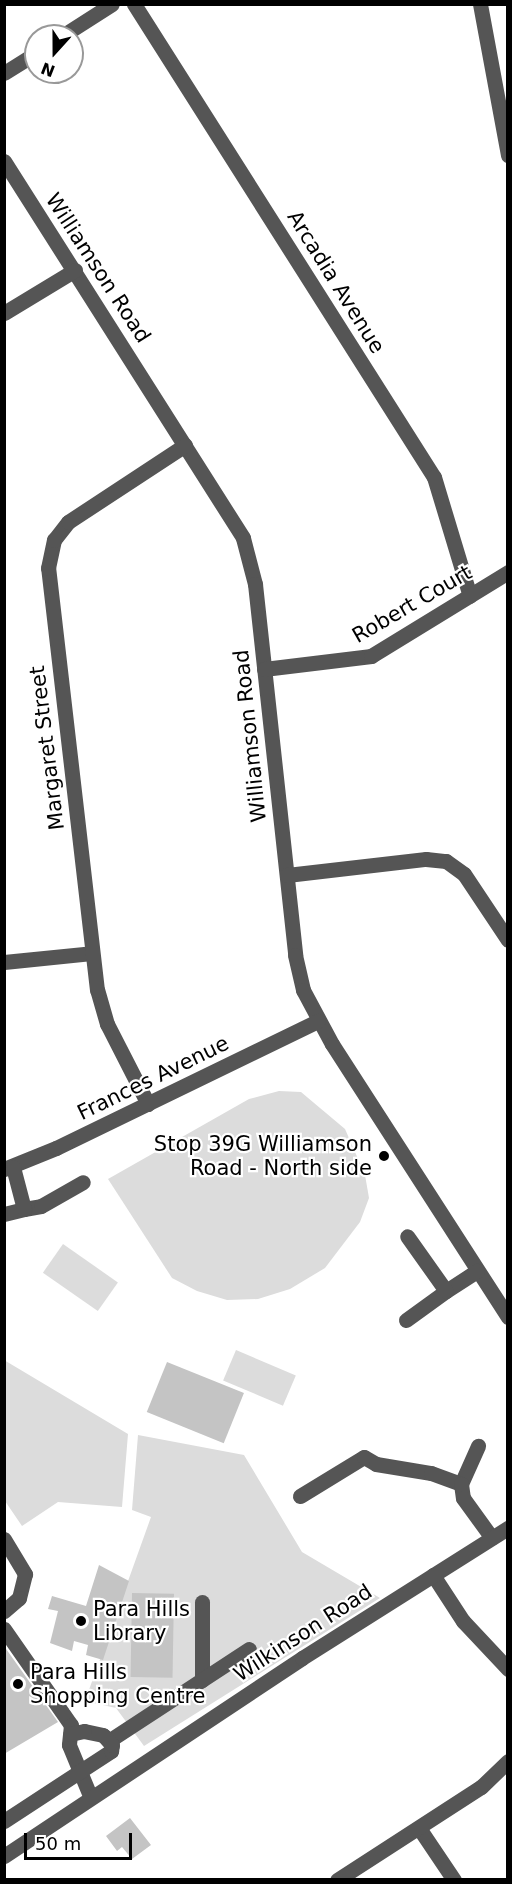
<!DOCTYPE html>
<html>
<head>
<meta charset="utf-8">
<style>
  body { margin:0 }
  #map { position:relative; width:512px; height:1884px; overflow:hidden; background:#fff; font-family:"DejaVu Sans",sans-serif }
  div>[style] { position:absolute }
  .green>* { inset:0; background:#dcdcdc; transform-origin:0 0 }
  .building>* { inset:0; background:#c4c4c4; transform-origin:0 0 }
  .minor>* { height:15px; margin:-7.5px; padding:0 7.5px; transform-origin:7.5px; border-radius:7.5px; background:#555 }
  .dots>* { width:16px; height:16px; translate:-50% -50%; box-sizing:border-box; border:3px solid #fff; border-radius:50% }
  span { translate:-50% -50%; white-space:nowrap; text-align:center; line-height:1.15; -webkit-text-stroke:4.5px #fff; paint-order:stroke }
  .street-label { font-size:21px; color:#000 }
  .poi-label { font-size:21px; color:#000 }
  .right { translate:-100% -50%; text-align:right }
  .left { translate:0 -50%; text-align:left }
  .frame { position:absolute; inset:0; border:6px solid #000; pointer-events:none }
  .north { position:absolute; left:24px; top:24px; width:60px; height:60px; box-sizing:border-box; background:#fff; border:2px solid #999; border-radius:50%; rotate:201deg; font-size:16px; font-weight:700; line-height:24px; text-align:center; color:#000 }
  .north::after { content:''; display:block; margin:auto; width:21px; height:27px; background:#000; clip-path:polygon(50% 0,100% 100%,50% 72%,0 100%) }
  .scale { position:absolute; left:24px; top:1833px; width:108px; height:27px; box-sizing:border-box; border:3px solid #000; border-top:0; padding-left:8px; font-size:18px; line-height:21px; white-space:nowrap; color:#000; -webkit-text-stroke:4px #fff; paint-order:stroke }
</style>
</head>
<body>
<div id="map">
  <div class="green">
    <i style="clip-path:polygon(279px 1091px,301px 1092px,345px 1129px,365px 1175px,369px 1198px,360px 1222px,325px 1268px,290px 1289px,258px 1299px,227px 1300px,197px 1291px,172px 1278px,108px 1179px,249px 1099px)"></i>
    <i style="left:63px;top:1244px;width:67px;height:35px;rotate:35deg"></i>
    <i style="left:236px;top:1350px;width:65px;height:33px;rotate:23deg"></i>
    <i style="clip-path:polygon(4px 1360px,128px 1434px,122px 1507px,58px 1502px,22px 1526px,5px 1501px)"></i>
    <i style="clip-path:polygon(138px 1435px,244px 1455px,302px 1552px,380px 1598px,144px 1746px,116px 1708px,85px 1701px,151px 1517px,132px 1510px)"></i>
  </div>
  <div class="building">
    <i style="left:167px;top:1362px;width:83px;height:54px;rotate:22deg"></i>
    <i style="clip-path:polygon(99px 1565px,129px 1581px,103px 1660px,86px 1655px,88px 1645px,74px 1641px,72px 1651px,50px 1643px,58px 1611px,48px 1609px,52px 1596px,86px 1606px)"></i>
    <i style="left:132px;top:1593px;width:42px;height:84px;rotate:1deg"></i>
    <i style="clip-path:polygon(4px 1646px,58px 1722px,4px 1754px)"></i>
    <i style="clip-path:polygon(130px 1818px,151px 1845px,132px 1859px,122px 1847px,117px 1851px,106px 1836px)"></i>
  </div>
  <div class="minor">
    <i style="left:134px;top:4px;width:560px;rotate:57.62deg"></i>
    <i style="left:434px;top:477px;width:124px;rotate:73.2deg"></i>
    <i style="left:480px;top:4px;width:154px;rotate:79.5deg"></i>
    <i style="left:62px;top:36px;width:59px;rotate:-32.6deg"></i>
    <i style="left:4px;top:73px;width:38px;rotate:-32deg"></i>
    <i style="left:4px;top:161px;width:446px;rotate:57.6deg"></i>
    <i style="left:243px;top:538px;width:48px;rotate:75.4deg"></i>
    <i style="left:255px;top:584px;width:373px;rotate:83.8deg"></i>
    <i style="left:295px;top:955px;width:36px;rotate:77deg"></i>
    <i style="left:303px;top:990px;width:61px;rotate:61.8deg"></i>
    <i style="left:332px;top:1044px;width:325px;rotate:57.2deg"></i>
    <i style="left:4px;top:313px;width:83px;rotate:-31.2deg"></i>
    <i style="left:264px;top:669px;width:108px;rotate:-6.9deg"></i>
    <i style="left:371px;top:656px;width:161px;rotate:-31.5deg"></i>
    <i style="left:287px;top:875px;width:140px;rotate:-6.6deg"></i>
    <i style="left:426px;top:859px;width:20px;rotate:6deg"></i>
    <i style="left:446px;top:861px;width:22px;rotate:36deg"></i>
    <i style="left:464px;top:874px;width:79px;rotate:56.3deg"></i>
    <i style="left:4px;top:962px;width:88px;rotate:-5.8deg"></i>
    <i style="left:148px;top:1104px;width:90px;rotate:-117.1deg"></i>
    <i style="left:107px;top:1024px;width:35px;rotate:-106deg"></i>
    <i style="left:97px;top:990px;width:425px;rotate:-96.6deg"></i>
    <i style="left:48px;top:568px;width:29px;rotate:-78deg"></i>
    <i style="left:54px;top:540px;width:23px;rotate:-52deg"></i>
    <i style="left:68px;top:522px;width:140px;rotate:-33.3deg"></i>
    <i style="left:4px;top:1169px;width:56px;rotate:-22deg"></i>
    <i style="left:56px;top:1148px;width:291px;rotate:-25.9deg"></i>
    <i style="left:24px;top:1209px;width:17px;rotate:-10deg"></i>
    <i style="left:41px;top:1206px;width:48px;rotate:-29.7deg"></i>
    <i style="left:4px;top:1214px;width:21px;rotate:-14deg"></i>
    <i style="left:24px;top:1209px;width:43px;rotate:-104.7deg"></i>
    <i style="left:446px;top:1291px;width:37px;rotate:-33deg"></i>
    <i style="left:406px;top:1320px;width:49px;rotate:-35.9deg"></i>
    <i style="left:446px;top:1291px;width:67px;rotate:-125.3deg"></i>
    <i style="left:461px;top:1484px;width:42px;rotate:-65.9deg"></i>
    <i style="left:300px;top:1496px;width:75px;rotate:-31.4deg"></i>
    <i style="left:364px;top:1457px;width:14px;rotate:30deg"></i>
    <i style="left:376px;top:1464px;width:56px;rotate:9.3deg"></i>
    <i style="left:431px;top:1473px;width:32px;rotate:20deg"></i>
    <i style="left:461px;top:1484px;width:14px;rotate:82deg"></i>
    <i style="left:463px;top:1498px;width:49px;rotate:54.1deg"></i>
    <i style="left:4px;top:1539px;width:41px;rotate:59deg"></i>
    <i style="left:25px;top:1574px;width:25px;rotate:104deg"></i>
    <i style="left:19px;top:1598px;width:20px;rotate:139deg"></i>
    <i style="left:433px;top:1575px;width:55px;rotate:56.9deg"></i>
    <i style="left:463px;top:1621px;width:66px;rotate:46.8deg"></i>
    <i style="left:4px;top:1629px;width:117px;rotate:55.1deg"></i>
    <i style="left:71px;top:1725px;width:20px;rotate:96deg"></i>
    <i style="left:69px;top:1745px;width:57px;rotate:67.5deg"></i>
    <i style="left:202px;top:1680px;width:78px;rotate:-90deg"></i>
    <i style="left:110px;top:1740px;width:166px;rotate:-33.2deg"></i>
    <i style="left:4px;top:1821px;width:128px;rotate:-33.2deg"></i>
    <i style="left:111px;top:1751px;width:6px;rotate:-81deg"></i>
    <i style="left:112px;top:1745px;width:13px;rotate:-132deg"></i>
    <i style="left:103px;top:1735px;width:19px;rotate:-168deg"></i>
    <i style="left:84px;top:1731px;width:14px;rotate:168deg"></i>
    <i style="left:419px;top:1828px;width:63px;rotate:56.1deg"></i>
    <i style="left:4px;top:1856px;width:358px;rotate:-33.6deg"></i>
    <i style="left:302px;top:1658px;width:244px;rotate:-32.3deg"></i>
    <i style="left:337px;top:1880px;width:171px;rotate:-32.9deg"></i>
    <i style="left:481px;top:1787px;width:37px;rotate:-44deg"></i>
  </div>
  <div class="dots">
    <i style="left:384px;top:1156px;background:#000"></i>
    <i style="left:81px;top:1621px;background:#000"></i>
    <i style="left:18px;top:1684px;background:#000"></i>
  </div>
  <div class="street-label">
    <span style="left:98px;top:268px;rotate:57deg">Williamson Road</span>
    <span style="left:336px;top:282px;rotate:58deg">Arcadia Avenue</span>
    <span style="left:412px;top:604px;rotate:-30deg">Robert Court</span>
    <span style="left:250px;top:736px;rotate:-96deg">Williamson Road</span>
    <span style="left:47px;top:748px;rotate:-97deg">Margaret Street</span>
    <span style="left:153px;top:1078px;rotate:-26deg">Frances Avenue</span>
    <span style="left:303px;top:1633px;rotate:-33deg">Wilkinson Road</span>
  </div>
  <div class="poi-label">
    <span class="right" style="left:372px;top:1156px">Stop 39G Williamson<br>Road - North side</span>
    <span class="left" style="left:93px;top:1621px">Para Hills<br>Library</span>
    <span class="left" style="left:30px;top:1684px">Para Hills<br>Shopping Centre</span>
  </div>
  <div class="frame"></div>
  <div class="north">N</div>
  <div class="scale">50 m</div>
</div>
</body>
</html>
